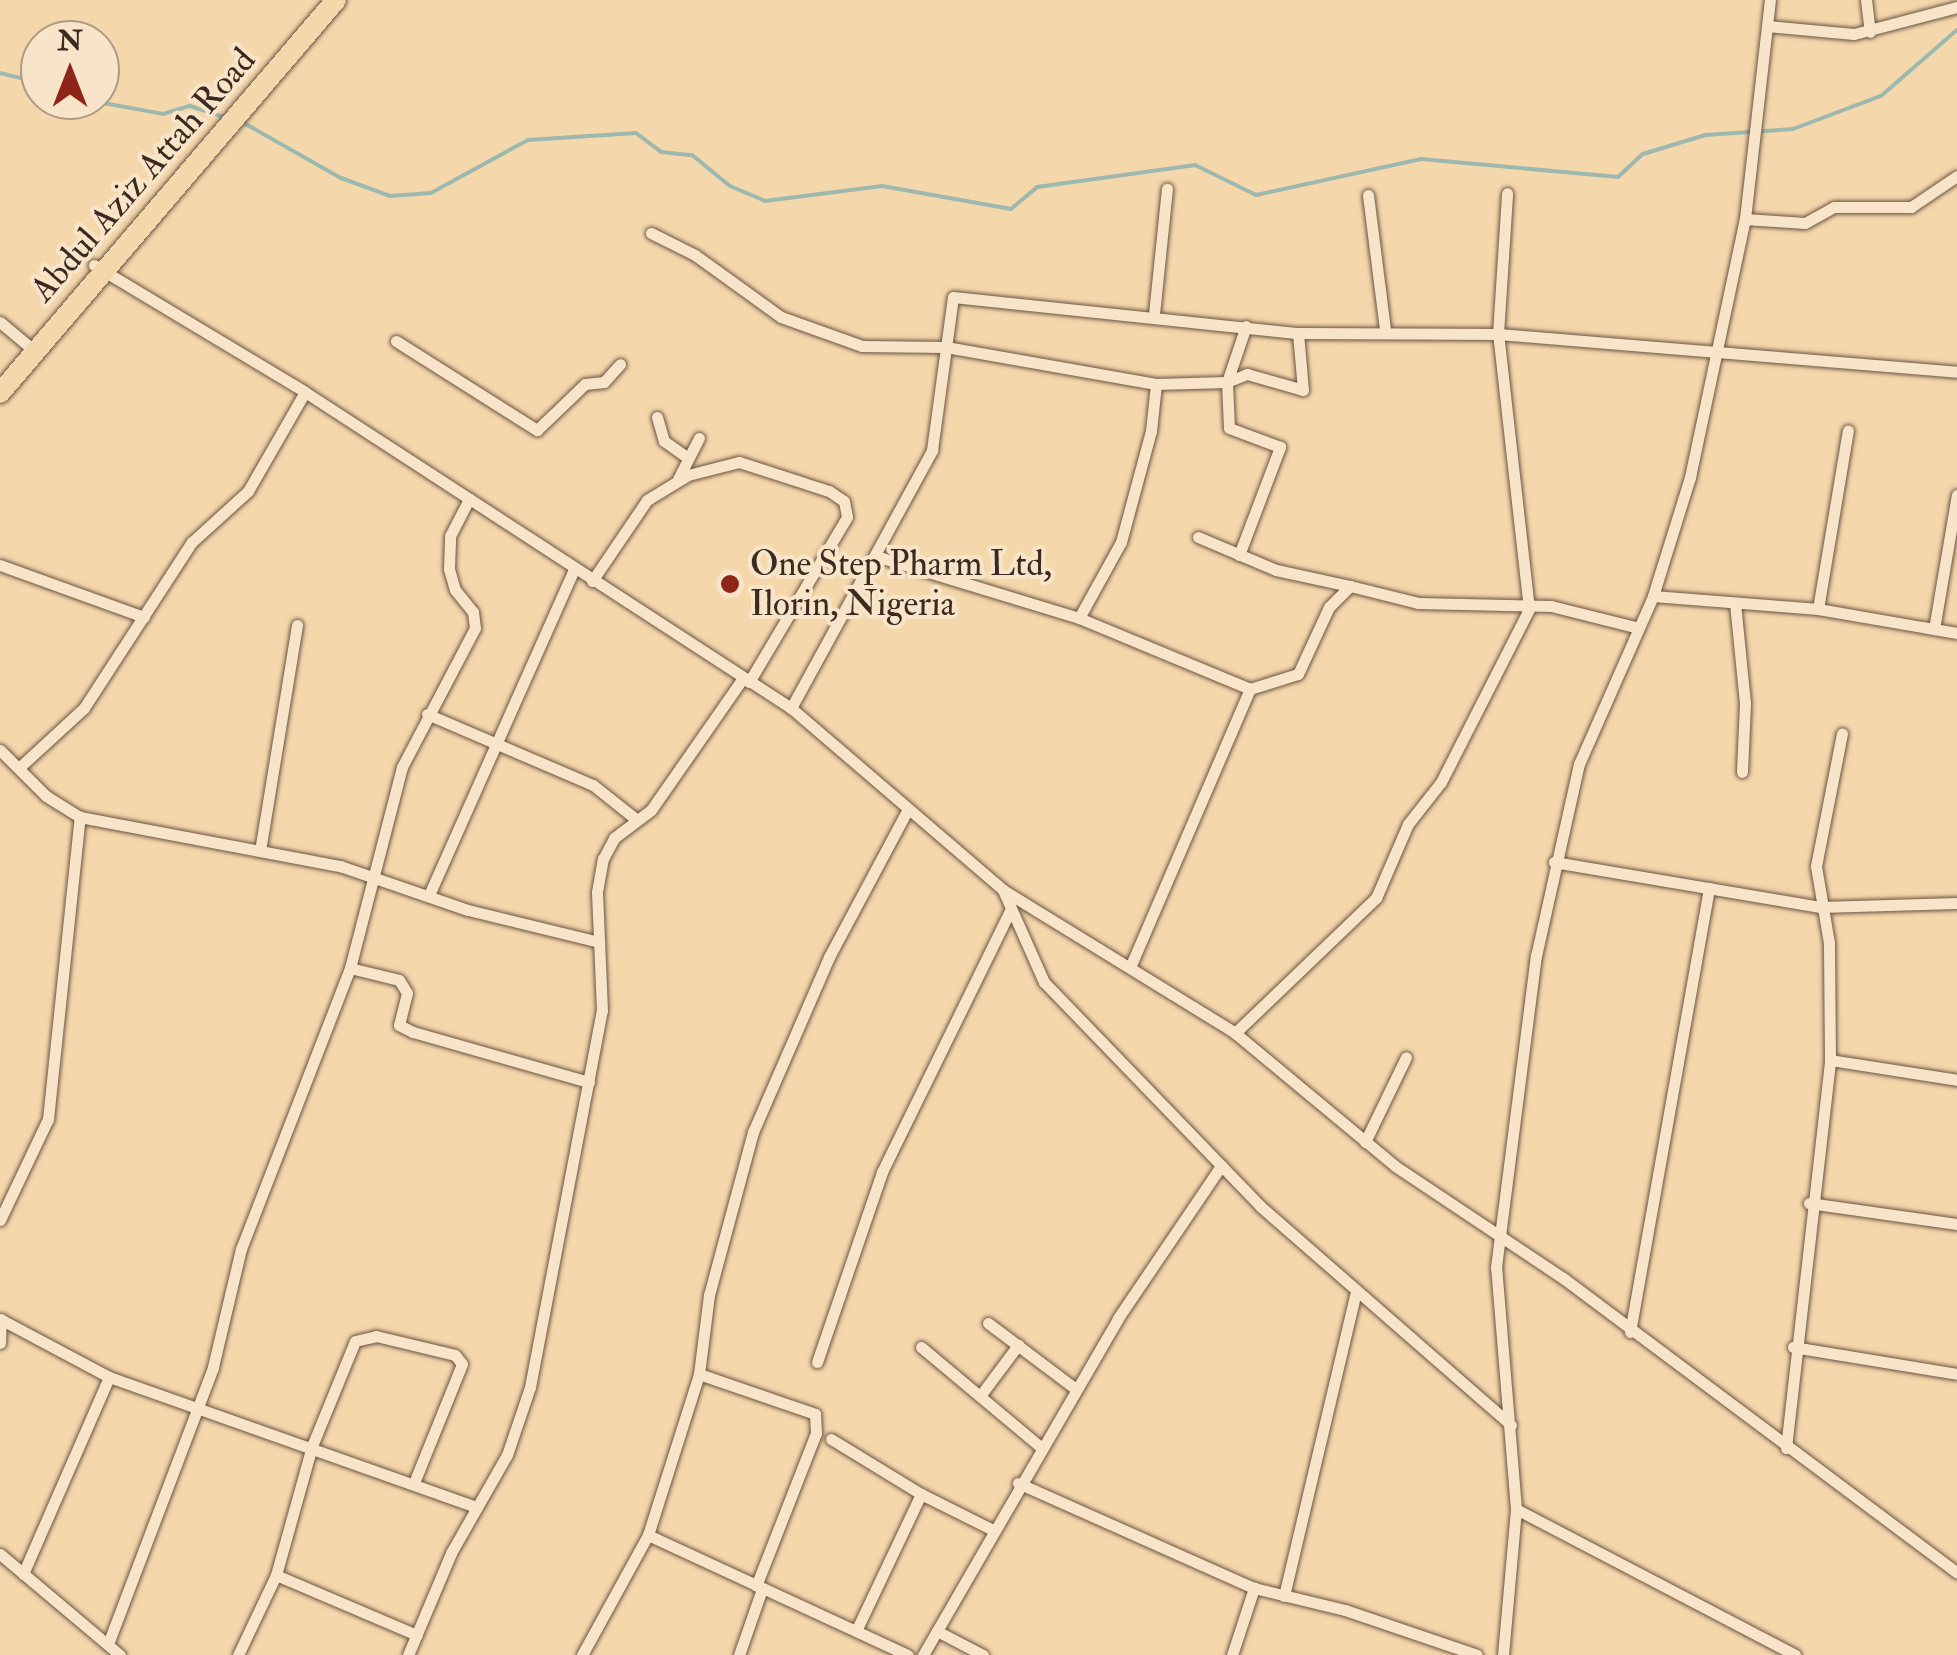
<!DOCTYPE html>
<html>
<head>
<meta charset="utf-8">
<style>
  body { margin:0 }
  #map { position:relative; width:1957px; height:1655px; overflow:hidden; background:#f5d7ac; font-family:"IM FELL Double Pica",serif }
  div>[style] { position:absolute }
  .stream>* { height:4px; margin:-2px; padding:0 2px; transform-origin:2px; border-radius:2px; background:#9db8af }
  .roads { filter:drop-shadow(0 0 2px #6a5442) drop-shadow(0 0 2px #6a5442) }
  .street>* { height:11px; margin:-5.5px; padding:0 5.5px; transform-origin:5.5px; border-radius:5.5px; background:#f8e5c9 }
  .highway>* { height:20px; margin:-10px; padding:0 10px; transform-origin:10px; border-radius:10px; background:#f5d7ac }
  .dots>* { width:28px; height:28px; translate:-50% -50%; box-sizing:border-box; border:5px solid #f8e5c9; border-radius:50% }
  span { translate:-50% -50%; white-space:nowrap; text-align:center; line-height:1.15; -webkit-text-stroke:8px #f8e5c9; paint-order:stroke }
  .street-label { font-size:35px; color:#3c291f }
  .poi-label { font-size:35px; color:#3c291f }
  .left { translate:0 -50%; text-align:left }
  .north { position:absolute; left:20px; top:20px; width:100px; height:100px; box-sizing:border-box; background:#f8e5c9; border:2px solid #ad9a85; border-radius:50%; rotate:0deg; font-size:28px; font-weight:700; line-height:40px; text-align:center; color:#3c291f }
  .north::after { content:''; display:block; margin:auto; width:35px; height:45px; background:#8f2418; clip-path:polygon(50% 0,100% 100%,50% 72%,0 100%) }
</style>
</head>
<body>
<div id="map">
  <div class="stream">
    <i style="left:0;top:73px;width:41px;rotate:14deg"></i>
    <i style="left:87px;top:100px;width:77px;rotate:10.4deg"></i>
    <i style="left:163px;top:114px;width:28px;rotate:-17deg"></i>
    <i style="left:190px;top:106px;width:40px;rotate:18deg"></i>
    <i style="left:242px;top:122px;width:114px;rotate:29.5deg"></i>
    <i style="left:341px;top:178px;width:52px;rotate:20.2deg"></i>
    <i style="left:390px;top:196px;width:41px;rotate:-4.2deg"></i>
    <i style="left:431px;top:193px;width:111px;rotate:-28.7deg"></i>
    <i style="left:528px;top:140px;width:108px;rotate:-3.7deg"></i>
    <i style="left:636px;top:133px;width:31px;rotate:37deg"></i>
    <i style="left:661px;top:152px;width:31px;rotate:6deg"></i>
    <i style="left:692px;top:155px;width:49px;rotate:39.2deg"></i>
    <i style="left:730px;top:186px;width:38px;rotate:23deg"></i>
    <i style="left:765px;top:201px;width:118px;rotate:-7.3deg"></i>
    <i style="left:882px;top:186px;width:131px;rotate:10.1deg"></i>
    <i style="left:1011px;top:209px;width:34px;rotate:-40deg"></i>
    <i style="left:1037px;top:187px;width:160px;rotate:-7.9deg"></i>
    <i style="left:1195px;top:165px;width:68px;rotate:26.2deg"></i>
    <i style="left:1256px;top:195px;width:169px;rotate:-12.3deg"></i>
    <i style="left:1421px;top:159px;width:198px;rotate:5.2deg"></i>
    <i style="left:1618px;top:177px;width:34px;rotate:-43deg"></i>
    <i style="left:1643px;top:154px;width:65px;rotate:-17deg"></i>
    <i style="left:1705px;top:135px;width:88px;rotate:-3.9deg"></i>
    <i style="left:1793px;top:129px;width:94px;rotate:-20.6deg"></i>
    <i style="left:1881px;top:96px;width:101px;rotate:-41deg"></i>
  </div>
  <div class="roads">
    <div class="street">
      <i style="left:1866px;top:0;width:32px;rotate:83deg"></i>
      <i style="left:1767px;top:26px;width:87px;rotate:5.3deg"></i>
      <i style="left:1854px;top:34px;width:106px;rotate:-14.7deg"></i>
      <i style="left:1368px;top:195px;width:135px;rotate:82.8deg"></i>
      <i style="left:1745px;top:219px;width:60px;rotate:3.8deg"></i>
      <i style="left:1805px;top:223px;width:33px;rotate:-29deg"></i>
      <i style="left:1834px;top:207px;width:77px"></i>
      <i style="left:1911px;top:207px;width:55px;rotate:-34deg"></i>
      <i style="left:651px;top:233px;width:49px;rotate:26.6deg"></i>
      <i style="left:695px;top:255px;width:106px;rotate:35.8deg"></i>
      <i style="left:781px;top:317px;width:86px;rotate:19.7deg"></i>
      <i style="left:862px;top:346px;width:84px;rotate:0.7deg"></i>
      <i style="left:946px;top:347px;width:213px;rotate:10deg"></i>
      <i style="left:1156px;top:384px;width:71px;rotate:-1.6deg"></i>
      <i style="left:1227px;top:382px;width:22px;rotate:-22deg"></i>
      <i style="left:1247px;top:374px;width:58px;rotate:15.9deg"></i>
      <i style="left:1303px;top:390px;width:57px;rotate:-95deg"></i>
      <i style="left:94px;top:265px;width:246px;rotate:31deg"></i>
      <i style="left:305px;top:392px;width:580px;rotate:33.03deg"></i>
      <i style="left:791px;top:708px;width:279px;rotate:40.6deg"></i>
      <i style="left:1003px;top:890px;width:273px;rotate:31.6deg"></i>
      <i style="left:1235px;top:1033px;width:208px;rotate:39.7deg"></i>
      <i style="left:1395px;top:1166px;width:202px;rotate:33.7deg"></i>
      <i style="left:1563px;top:1278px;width:492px;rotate:36.8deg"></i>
      <i style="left:1154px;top:314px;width:126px;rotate:-84.1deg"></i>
      <i style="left:0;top:322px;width:35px;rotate:40deg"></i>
      <i style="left:396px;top:341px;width:167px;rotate:32.3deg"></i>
      <i style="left:537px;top:430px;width:66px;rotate:-43.8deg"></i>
      <i style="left:585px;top:384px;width:19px;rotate:-6deg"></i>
      <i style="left:604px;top:382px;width:24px;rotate:-48deg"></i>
      <i style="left:657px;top:417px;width:25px;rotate:74deg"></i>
      <i style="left:664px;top:441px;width:29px;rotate:35deg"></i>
      <i style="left:678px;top:479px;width:46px;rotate:-62.9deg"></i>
      <i style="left:1198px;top:537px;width:85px;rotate:22.9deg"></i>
      <i style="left:1276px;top:570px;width:76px;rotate:12.2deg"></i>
      <i style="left:1239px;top:555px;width:116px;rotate:-69.2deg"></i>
      <i style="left:1280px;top:447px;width:54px;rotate:-159.6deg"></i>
      <i style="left:1229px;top:428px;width:46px;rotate:-92.5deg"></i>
      <i style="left:1227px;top:382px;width:59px;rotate:-71.3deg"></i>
      <i style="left:876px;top:556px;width:212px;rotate:17deg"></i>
      <i style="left:1079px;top:618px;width:185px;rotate:22.5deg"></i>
      <i style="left:1250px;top:689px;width:50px;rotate:-17.4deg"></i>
      <i style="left:1298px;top:674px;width:74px;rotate:-65.2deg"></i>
      <i style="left:1329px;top:607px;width:30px;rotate:-45deg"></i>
      <i style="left:1350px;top:586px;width:70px;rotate:14deg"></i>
      <i style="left:1418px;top:603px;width:133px;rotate:1.3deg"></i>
      <i style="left:1551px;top:606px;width:87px;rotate:14deg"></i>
      <i style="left:0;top:565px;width:153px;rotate:19.9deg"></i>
      <i style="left:592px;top:581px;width:98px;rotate:-55.8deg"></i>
      <i style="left:647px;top:500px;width:48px;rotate:-31.4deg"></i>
      <i style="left:688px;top:475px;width:53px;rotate:-14.3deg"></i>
      <i style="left:739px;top:462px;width:95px;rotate:17.9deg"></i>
      <i style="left:829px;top:491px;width:18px;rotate:34deg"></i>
      <i style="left:844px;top:501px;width:16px;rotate:79deg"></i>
      <i style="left:847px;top:517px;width:192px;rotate:120.7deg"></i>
      <i style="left:1653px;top:596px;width:166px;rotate:4.5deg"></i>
      <i style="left:1818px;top:609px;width:141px;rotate:9.8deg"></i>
      <i style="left:1735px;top:603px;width:100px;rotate:84.3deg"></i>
      <i style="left:1745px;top:703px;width:69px;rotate:92.5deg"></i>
      <i style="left:1818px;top:609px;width:181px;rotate:-80.5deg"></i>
      <i style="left:1079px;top:618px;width:87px;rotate:-61.1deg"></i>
      <i style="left:1121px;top:542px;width:115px;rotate:-74.9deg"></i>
      <i style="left:1151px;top:431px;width:47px;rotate:-83.9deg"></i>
      <i style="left:1934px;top:629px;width:136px;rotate:-80.3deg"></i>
      <i style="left:791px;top:708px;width:294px;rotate:-61.3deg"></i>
      <i style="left:932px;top:450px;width:154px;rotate:-82.2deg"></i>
      <i style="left:953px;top:297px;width:347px;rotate:6deg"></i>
      <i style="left:1298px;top:333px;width:200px;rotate:0.3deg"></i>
      <i style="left:1498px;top:334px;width:461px;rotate:4.7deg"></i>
      <i style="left:427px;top:714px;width:181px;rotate:23.2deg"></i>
      <i style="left:593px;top:785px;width:56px;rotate:38.5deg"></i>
      <i style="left:0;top:750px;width:65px;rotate:45deg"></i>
      <i style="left:46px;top:796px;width:40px;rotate:32deg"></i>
      <i style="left:80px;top:817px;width:265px;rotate:10.7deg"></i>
      <i style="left:340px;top:866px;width:135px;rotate:19deg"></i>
      <i style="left:468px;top:910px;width:135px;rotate:13.7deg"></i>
      <i style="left:22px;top:765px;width:84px;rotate:-42.6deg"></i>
      <i style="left:84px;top:708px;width:198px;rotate:-57deg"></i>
      <i style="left:192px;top:542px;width:76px;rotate:-42.3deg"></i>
      <i style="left:248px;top:491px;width:114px;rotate:-60.1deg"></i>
      <i style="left:260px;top:851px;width:229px;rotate:-80.7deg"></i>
      <i style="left:1554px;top:862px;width:270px;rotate:9.6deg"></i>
      <i style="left:1820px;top:907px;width:137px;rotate:-1.7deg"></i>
      <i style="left:1003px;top:890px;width:101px;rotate:66deg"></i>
      <i style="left:1044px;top:982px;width:311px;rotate:46deg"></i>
      <i style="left:1260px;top:1206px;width:333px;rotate:41.1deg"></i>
      <i style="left:429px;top:895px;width:356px;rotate:-66deg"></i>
      <i style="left:1131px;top:965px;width:301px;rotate:-66.7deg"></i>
      <i style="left:350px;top:968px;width:50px;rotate:13.8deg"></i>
      <i style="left:399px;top:980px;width:15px;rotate:58deg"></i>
      <i style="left:407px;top:993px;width:33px;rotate:104deg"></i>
      <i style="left:399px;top:1025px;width:16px;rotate:27deg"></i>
      <i style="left:413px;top:1032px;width:183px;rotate:15.9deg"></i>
      <i style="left:1235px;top:1033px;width:195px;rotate:-43.8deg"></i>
      <i style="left:1376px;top:898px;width:81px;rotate:-66.6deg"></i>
      <i style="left:1408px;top:824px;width:53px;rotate:-51.8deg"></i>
      <i style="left:1441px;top:782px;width:194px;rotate:-63deg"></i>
      <i style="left:1529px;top:609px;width:277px;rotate:-96.4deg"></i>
      <i style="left:1498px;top:334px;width:141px;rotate:-86.3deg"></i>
      <i style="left:1830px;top:1060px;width:129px;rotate:8.9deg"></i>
      <i style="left:1365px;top:1142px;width:94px;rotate:-64.2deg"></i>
      <i style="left:1809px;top:1203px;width:149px;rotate:8.1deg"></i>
      <i style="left:0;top:1220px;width:112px;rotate:-64.6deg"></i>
      <i style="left:48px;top:1119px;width:304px;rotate:-84deg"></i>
      <i style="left:2px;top:1320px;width:121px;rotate:28deg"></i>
      <i style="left:109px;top:1377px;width:390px;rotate:19.5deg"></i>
      <i style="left:988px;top:1323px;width:110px;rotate:36.9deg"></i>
      <i style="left:1630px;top:1332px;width:451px;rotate:-79.9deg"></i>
      <i style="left:0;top:1343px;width:24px;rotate:-88deg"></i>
      <i style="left:921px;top:1347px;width:158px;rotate:39.9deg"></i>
      <i style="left:1793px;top:1347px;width:166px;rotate:9.3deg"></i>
      <i style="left:817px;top:1362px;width:201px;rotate:-71.1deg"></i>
      <i style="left:882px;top:1172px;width:291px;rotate:-63.9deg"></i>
      <i style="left:699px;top:1374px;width:123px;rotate:19deg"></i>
      <i style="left:815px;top:1414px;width:19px;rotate:87deg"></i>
      <i style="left:816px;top:1433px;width:164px;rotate:111.4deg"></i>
      <i style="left:980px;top:1396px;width:64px;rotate:-53.3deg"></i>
      <i style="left:831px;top:1439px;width:105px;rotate:31.4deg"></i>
      <i style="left:1786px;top:1448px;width:390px;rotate:-83.5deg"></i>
      <i style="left:1830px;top:1060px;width:117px;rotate:-90.5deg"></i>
      <i style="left:1829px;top:943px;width:78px;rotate:-99.6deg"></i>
      <i style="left:1816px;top:866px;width:135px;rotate:-78.9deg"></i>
      <i style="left:1018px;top:1483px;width:258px;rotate:24deg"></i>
      <i style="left:1254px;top:1588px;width:94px;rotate:13.6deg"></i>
      <i style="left:1345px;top:1610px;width:139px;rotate:18.8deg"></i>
      <i style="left:1516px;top:1509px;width:315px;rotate:27.6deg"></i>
      <i style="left:648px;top:1535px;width:286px;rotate:24.8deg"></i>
      <i style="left:0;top:1554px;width:157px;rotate:40.1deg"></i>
      <i style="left:23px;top:1574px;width:215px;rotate:-66.4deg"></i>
      <i style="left:276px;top:1575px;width:153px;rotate:23.1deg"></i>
      <i style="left:1284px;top:1596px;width:309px;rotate:-76.7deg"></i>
      <i style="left:856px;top:1631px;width:152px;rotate:-64.6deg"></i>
      <i style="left:921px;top:1494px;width:78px;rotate:26.6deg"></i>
      <i style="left:937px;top:1631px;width:52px;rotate:27.6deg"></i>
      <i style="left:108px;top:1644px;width:296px;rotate:-69.2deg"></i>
      <i style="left:213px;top:1367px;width:121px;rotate:-76.7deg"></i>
      <i style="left:241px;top:1249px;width:301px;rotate:-68.8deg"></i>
      <i style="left:350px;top:968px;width:208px;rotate:-75.5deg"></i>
      <i style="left:402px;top:767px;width:157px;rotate:-62.3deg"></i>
      <i style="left:475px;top:628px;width:16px;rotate:-97deg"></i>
      <i style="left:473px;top:612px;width:28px;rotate:-129deg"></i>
      <i style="left:455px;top:590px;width:22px;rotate:-106deg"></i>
      <i style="left:449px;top:569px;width:33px;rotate:-88deg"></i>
      <i style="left:450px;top:536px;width:42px;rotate:-62.8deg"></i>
      <i style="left:238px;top:1655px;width:89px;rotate:-64.6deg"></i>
      <i style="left:276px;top:1575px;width:134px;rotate:-74.4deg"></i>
      <i style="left:312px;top:1446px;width:113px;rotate:-67.7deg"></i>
      <i style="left:355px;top:1341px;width:22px;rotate:-13deg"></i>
      <i style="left:376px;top:1336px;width:81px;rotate:13.5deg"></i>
      <i style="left:455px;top:1355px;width:11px;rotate:52deg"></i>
      <i style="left:462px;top:1364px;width:128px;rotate:112deg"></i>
      <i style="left:408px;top:1655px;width:111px;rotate:-67.1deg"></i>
      <i style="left:451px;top:1553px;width:113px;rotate:-60.3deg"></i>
      <i style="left:507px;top:1455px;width:72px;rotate:-71.3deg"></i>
      <i style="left:530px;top:1387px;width:383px;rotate:-79.2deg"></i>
      <i style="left:602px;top:1011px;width:119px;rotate:-92.4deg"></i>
      <i style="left:597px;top:892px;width:34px;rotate:-80deg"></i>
      <i style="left:603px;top:859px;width:24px;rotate:-62deg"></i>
      <i style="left:614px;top:838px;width:46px;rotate:-37.1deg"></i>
      <i style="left:651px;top:810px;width:161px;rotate:-55.1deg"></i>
      <i style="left:582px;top:1655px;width:137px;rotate:-61.2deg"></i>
      <i style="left:648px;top:1535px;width:169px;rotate:-72.4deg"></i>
      <i style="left:699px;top:1374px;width:80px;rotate:-82.8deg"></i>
      <i style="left:709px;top:1295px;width:169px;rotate:-74.9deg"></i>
      <i style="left:753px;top:1132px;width:191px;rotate:-66.5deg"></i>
      <i style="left:829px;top:957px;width:163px;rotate:-61.9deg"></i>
      <i style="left:739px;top:1655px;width:70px;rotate:-70.8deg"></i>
      <i style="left:923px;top:1655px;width:389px;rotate:-59.9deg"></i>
      <i style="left:1118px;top:1318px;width:184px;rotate:-55.9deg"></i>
      <i style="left:1232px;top:1655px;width:71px;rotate:-71.8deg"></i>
      <i style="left:1503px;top:1655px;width:147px;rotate:-84.9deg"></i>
      <i style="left:1516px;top:1509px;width:243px;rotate:-94.7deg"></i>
      <i style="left:1496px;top:1267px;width:314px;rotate:-82.7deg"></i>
      <i style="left:1536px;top:956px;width:197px;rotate:-77.4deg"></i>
      <i style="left:1579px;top:764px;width:184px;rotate:-66.2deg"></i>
      <i style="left:1653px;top:596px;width:125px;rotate:-72.7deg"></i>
      <i style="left:1690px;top:477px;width:264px;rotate:-78deg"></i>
      <i style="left:1745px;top:219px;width:220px;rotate:-83.5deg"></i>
    </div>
    <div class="highway">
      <i style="left:0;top:393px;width:517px;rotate:-49.47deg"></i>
    </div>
  </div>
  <div class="dots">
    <i style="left:730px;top:584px;background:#8f2418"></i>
  </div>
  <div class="street-label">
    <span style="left:143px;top:175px;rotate:-49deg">Abdul Aziz Attah Road</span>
  </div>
  <div class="poi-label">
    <span class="left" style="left:750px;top:584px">One Step Pharm Ltd,<br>Ilorin, Nigeria</span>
  </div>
  <div class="north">N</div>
</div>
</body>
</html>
